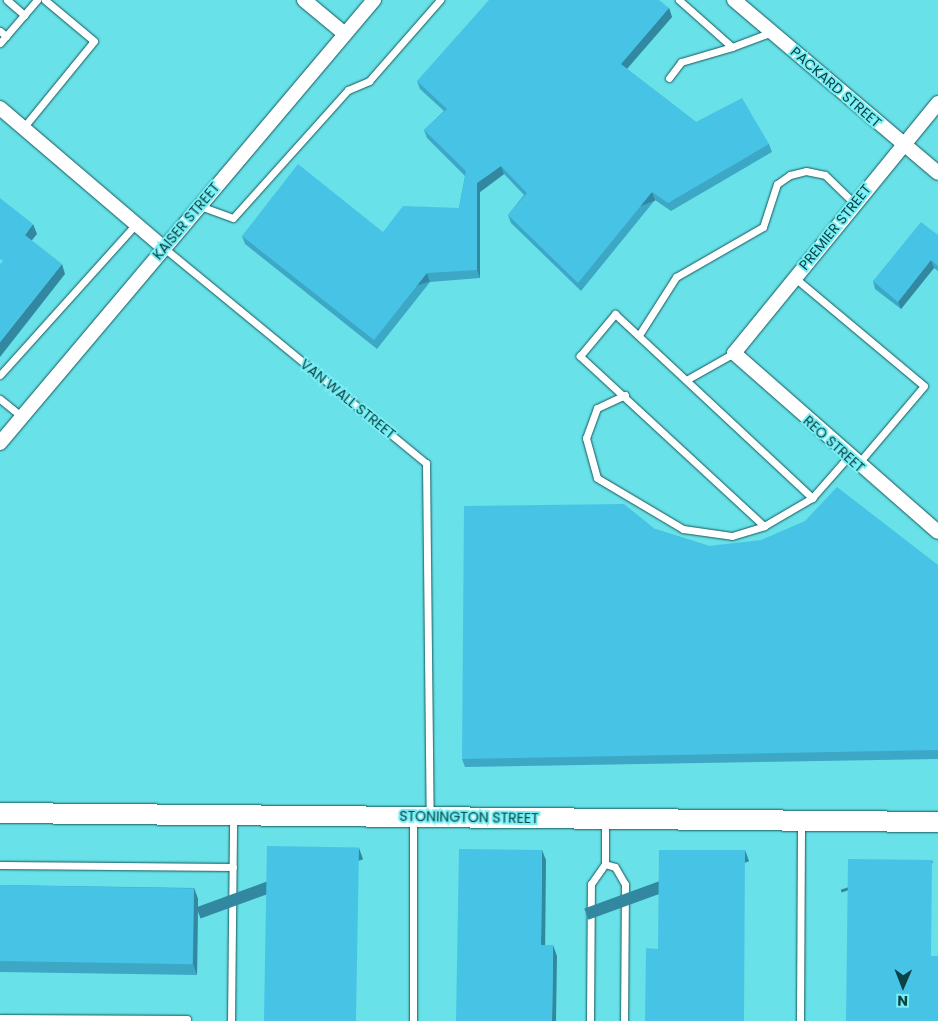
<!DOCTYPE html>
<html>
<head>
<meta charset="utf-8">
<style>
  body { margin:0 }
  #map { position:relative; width:938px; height:1021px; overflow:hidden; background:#69e1e8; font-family:Poppins,sans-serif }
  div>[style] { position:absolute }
  .roads { filter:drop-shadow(0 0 1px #13585b) drop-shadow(0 0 1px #13585b) }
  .lane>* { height:7px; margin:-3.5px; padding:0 3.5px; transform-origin:3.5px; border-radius:3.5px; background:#fff }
  .street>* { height:14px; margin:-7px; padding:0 7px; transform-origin:7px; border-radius:7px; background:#fff }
  .secondary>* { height:20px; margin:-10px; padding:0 10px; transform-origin:10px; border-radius:10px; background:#fff }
  .wall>* { inset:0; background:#3da8c6 }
  .shaded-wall>* { inset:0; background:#3288a1; transform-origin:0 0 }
  .building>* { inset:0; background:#47c3e6; transform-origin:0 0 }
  span { translate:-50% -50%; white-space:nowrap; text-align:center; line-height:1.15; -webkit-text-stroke:4px #77eff5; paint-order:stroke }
  .street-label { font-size:14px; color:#0a4245 }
  .north { position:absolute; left:878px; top:961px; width:50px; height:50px; -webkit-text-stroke:4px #77eff5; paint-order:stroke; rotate:181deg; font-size:14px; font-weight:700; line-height:20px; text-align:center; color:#0a4245 }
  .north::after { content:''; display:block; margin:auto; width:18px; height:22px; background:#0a4245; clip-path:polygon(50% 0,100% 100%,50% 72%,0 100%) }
</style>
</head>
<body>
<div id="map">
  <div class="roads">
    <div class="lane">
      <i style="left:7px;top:0;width:23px;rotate:41deg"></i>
      <i style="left:679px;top:0;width:71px;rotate:41.6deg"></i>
      <i style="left:732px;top:47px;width:43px;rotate:-20.6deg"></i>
      <i style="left:0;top:31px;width:8px;rotate:40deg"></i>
      <i style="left:0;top:43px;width:57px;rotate:-49.3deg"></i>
      <i style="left:669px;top:78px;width:20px;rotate:-53deg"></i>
      <i style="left:681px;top:62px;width:53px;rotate:-16.4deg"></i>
      <i style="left:23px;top:128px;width:112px;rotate:-50.8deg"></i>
      <i style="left:94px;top:41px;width:64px;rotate:-140.1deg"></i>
      <i style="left:200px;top:206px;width:35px;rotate:20deg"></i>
      <i style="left:233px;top:218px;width:172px;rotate:-48.1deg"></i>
      <i style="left:348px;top:90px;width:23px;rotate:-23deg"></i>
      <i style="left:369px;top:81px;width:108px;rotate:-48.8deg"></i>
      <i style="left:164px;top:248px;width:339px;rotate:39.4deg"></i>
      <i style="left:426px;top:463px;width:353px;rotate:89.4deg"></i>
      <i style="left:795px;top:278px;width:168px;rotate:39.9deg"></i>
      <i style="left:924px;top:386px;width:104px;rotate:130.3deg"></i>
      <i style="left:639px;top:335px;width:69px;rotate:-57.5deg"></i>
      <i style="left:676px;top:277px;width:100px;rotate:-29.9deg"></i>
      <i style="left:763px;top:227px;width:45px;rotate:-72deg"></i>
      <i style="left:777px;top:184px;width:16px;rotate:-35deg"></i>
      <i style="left:790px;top:175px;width:16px;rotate:-14deg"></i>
      <i style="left:806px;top:171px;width:19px;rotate:12deg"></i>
      <i style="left:825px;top:175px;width:42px;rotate:44deg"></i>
      <i style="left:0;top:375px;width:203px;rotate:-48deg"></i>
      <i style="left:688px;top:379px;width:53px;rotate:-29.5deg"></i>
      <i style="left:625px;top:395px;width:31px;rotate:155deg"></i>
      <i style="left:597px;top:408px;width:32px;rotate:110deg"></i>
      <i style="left:586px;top:438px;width:41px;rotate:74.6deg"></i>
      <i style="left:597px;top:478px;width:100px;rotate:30.7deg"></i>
      <i style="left:683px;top:529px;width:49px;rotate:8.1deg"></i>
      <i style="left:732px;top:536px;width:34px;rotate:-17deg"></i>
      <i style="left:764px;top:526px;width:56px;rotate:-30.3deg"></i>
      <i style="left:0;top:399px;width:27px;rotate:39deg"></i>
      <i style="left:764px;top:526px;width:251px;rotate:-137.3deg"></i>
      <i style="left:580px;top:356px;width:55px;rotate:-50.2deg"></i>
      <i style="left:615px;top:314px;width:270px;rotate:43deg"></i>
      <i style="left:812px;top:498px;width:55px;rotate:-48.7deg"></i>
      <i style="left:605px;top:820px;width:44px;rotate:90deg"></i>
      <i style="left:0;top:865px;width:233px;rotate:0.5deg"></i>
      <i style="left:0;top:1018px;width:187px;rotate:0.3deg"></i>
      <i style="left:231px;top:1021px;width:203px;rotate:-89.4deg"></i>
      <i style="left:413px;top:1021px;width:202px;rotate:-90deg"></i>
      <i style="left:590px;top:1021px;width:137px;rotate:-89.6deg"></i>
      <i style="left:591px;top:884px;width:24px;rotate:-55deg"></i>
      <i style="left:605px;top:864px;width:10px;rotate:17deg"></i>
      <i style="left:615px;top:867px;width:20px;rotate:60deg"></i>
      <i style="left:625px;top:884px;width:137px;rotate:90.4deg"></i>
      <i style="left:800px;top:1021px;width:200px;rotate:-89.7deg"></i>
    </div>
    <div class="street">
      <i style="left:304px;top:0;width:53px;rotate:39.7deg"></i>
      <i style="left:734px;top:0;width:267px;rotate:40.3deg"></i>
      <i style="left:938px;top:103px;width:323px;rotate:129.2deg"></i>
      <i style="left:734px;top:353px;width:271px;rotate:41.3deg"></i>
      <i style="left:0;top:108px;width:216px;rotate:40.5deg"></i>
      <i style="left:0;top:443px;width:580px;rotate:-49.83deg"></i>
    </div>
    <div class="secondary">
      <i style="left:0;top:813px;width:938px;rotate:0.55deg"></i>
    </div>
  </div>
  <div class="wall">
    <i style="clip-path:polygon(669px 8px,672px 17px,627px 69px,696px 122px,769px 144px,772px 152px,671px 211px,655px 200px,581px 291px,511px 223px,508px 215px,524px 195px,504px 174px,480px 192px,480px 278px,430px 282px,377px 349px,245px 244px,242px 236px,383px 232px,459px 208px,465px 176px,427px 138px,424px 130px,444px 111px,420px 89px,417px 81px)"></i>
    <i style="clip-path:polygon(938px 235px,938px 271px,934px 268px,901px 309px,875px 289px,873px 281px)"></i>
    <i style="clip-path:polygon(655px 529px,709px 546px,938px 565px,938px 759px,465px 767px,462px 759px)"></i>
    <i style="clip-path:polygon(0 885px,194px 888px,198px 899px,197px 975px,0 972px)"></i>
  </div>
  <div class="shaded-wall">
    <i style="clip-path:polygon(669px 8px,672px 17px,624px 72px,621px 64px)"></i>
    <i style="clip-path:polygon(501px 166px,504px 174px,480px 192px,480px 278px,477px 270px,477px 183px)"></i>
    <i style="left:652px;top:192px;width:9px;height:117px;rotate:69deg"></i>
    <i style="clip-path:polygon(33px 224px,37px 234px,28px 245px,25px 235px)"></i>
    <i style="clip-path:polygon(931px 260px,934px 268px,901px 309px,898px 302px)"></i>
    <i style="clip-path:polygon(62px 264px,65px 274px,0 357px,0 342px)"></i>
    <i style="left:427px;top:273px;width:9px;height:85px;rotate:72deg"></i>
    <i style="left:359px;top:848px;width:12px;height:173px;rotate:70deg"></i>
    <i style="clip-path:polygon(542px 850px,546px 860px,545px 956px,541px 945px)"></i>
    <i style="left:745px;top:850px;width:12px;height:171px;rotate:70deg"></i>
    <i style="left:932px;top:860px;width:3px;height:96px;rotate:72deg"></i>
    <i style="clip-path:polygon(194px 888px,198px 899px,197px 975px,193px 964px)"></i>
    <i style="clip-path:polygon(553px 945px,557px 956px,556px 1021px,552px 1021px)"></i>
  </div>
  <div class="building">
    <i style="clip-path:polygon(489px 0,659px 0,669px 8px,621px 64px,696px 122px,742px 98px,769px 144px,668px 203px,652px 192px,578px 283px,508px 215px,527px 193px,501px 166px,477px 183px,477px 270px,427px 273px,374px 340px,242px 236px,298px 164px,383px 232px,403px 206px,459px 208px,466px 171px,424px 130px,447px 109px,417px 81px)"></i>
    <i style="clip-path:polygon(0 198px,33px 224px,25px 235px,62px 264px,0 342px,0 264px,3px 261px,0 259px)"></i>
    <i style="clip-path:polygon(921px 222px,938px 235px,938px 266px,931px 260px,898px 302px,873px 281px)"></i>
    <i style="clip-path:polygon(837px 487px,938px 565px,938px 750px,462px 759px,464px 506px,624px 504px,655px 529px,709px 546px,761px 540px,805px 521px)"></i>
    <i style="left:267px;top:846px;width:92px;height:175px;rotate:1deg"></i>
    <i style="clip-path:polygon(459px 849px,542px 850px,541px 945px,553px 945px,552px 1021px,456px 1021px)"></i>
    <i style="clip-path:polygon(659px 850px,745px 850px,744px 1021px,645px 1021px,646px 948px,658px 949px)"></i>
    <i style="clip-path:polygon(848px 859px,932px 860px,931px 956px,938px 956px,938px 1021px,846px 1021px)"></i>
    <i style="left:0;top:885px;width:194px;height:76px;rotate:1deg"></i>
  </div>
  <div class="street-label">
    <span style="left:836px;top:87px;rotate:41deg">PACKARD STREET</span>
    <span style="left:186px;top:221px;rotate:-50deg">KAISER STREET</span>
    <span style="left:835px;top:227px;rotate:-51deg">PREMIER STREET</span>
    <span style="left:348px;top:399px;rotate:39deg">VAN WALL STREET</span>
    <span style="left:834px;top:444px;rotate:42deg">REO STREET</span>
    <span style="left:469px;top:817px;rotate:1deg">STONINGTON STREET</span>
  </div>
  <div class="north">N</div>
</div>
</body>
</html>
